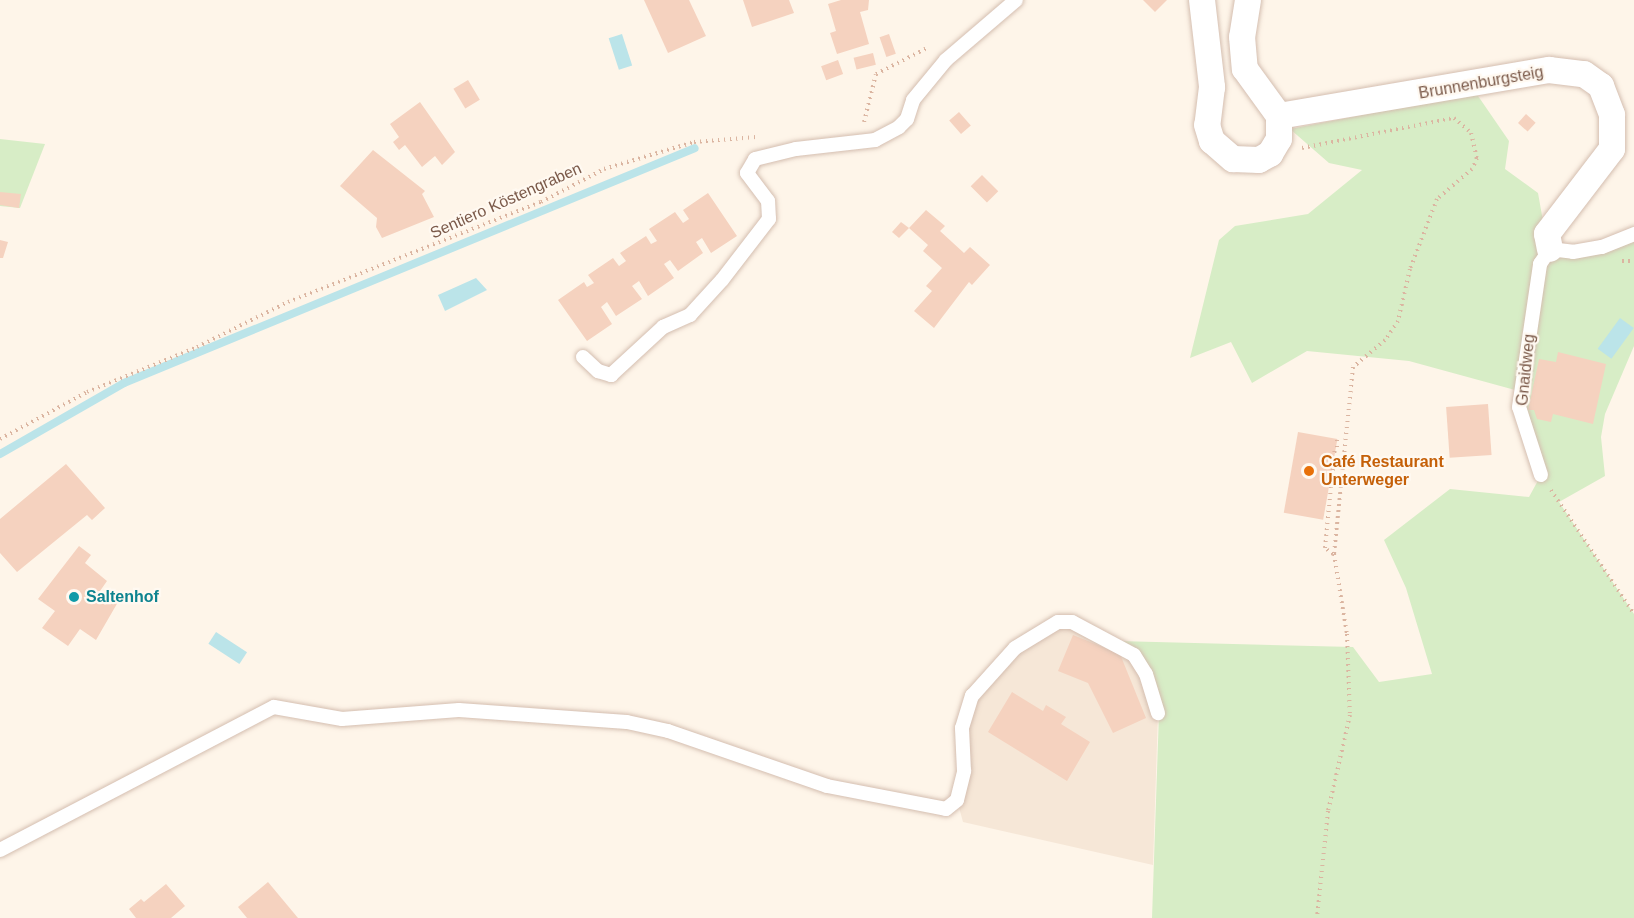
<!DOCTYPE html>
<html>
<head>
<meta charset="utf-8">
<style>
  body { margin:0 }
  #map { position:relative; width:1634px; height:918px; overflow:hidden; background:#fef5e9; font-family:Arial,sans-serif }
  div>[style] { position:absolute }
  .residential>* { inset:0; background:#f6e7d7 }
  .green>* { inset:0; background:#d7edc6 }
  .water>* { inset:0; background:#bbe4e9; transform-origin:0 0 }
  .stream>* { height:8px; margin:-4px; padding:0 4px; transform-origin:4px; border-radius:4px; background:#bbe4e9 }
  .building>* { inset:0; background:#f5d2bf; transform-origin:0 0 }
  .path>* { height:4px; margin-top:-2px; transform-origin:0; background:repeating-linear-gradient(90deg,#dbb5a1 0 1.5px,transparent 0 6px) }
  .roads { filter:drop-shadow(0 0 2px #d4beb0) drop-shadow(0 0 2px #d4beb0) }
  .service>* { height:14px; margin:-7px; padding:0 7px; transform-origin:7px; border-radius:7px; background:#fff }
  .minor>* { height:26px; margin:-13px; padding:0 13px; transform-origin:13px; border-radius:13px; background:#fff }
  .dots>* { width:16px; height:16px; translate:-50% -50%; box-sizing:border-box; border:3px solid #fff9f1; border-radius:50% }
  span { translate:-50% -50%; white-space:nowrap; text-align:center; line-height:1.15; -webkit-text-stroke:4.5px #fff9f1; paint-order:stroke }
  .street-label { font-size:16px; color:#7b5a4a }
  .food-label { font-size:16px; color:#c56008; font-weight:700 }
  .left { translate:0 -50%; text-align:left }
  .culture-label { font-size:16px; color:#0d838f; font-weight:700 }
</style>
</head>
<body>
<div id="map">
  <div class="residential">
    <i style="clip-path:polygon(1058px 622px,1134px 655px,1158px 713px,1153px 865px,963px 822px,957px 800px,972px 696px,1015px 648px)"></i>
  </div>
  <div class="green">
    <i style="clip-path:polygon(1476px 93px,1509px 141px,1505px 169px,1538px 193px,1548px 249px,1515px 390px,1409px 361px,1307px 351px,1252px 383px,1231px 342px,1190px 358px,1219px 240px,1235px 226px,1308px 214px,1362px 170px,1329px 163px,1290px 129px)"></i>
    <i style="clip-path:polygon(0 139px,45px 144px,20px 208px,0 206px)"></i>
    <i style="clip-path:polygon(1634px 234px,1634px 346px,1605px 414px,1601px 437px,1605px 476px,1559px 502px,1634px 614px,1634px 918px,1152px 918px,1159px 713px,1147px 673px,1117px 641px,1353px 647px,1379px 682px,1432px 674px,1406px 588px,1384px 540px,1450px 489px,1529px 497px,1541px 475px,1519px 407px,1540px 264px)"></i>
  </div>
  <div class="water">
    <i style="left:622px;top:34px;width:33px;height:14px;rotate:72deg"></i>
    <i style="clip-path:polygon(476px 278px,487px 290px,445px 311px,438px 295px)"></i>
    <i style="left:1620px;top:318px;width:17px;height:38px;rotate:36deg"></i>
    <i style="left:216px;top:632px;width:37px;height:14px;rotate:33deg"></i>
  </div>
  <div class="stream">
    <i style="left:0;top:454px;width:143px;rotate:-29.8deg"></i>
    <i style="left:124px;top:383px;width:617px;rotate:-22.37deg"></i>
  </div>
  <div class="building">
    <i style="clip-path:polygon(644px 0,689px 0,706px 36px,668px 53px)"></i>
    <i style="clip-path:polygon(743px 0,789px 0,794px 13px,752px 27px)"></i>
    <i style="clip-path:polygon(841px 0,869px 0,868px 10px,860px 12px,869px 44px,837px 54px,830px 33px,836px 31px,828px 4px)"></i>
    <i style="clip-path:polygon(1143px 0,1167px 0,1155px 12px)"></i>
    <i style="left:889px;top:34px;width:21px;height:10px;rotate:71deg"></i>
    <i style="left:873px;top:53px;width:12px;height:20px;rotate:76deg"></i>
    <i style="left:838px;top:60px;width:15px;height:18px;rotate:70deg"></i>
    <i style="left:468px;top:80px;width:23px;height:17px;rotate:59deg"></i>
    <i style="clip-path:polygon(420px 102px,455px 152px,442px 165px,435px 156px,422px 167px,405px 145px,399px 150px,393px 142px,399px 137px,390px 124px)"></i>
    <i style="left:959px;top:112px;width:18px;height:13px;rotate:49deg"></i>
    <i style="left:1526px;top:114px;width:13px;height:12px;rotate:42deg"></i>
    <i style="clip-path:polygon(373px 150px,425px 191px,422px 194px,434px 217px,382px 238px,376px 227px,377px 218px,340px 186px)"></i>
    <i style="left:982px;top:175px;width:23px;height:16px;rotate:45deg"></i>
    <i style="clip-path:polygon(0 192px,21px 194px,19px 208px,0 205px)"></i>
    <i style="clip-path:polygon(708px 193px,737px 236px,711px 253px,702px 238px,696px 242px,703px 253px,678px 271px,670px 260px,664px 264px,674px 278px,648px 296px,639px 281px,632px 286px,642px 299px,616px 316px,607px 302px,601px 307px,612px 324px,587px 341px,558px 300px,584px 282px,587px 287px,594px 283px,588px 275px,613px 258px,619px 266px,626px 261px,620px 253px,646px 236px,651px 244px,657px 241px,649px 229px,675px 212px,683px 223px,689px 219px,683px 210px)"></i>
    <i style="clip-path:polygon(926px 210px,945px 226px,940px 231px,964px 253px,970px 247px,990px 265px,972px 285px,969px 282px,934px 328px,914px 311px,932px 291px,926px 286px,942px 268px,923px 251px,928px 245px,909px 228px)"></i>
    <i style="clip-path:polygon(901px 222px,909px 228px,899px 238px,892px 232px)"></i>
    <i style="clip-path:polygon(0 240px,8px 242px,3px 258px,0 258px)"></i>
    <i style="clip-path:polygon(1558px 352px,1606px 364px,1593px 424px,1553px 414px,1551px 422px,1537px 419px,1534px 410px,1528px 410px,1539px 359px,1556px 362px)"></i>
    <i style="left:1488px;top:404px;width:51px;height:42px;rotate:86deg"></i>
    <i style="left:1298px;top:432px;width:40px;height:82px;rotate:10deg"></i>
    <i style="clip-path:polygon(66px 464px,105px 508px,92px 520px,87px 515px,17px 572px,0 553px,0 519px)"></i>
    <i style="clip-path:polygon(79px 546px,91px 555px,85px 563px,107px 581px,100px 591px,118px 602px,96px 640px,80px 629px,68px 646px,42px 628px,55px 611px,38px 599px)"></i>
    <i style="clip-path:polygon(1073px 635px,1120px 654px,1146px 718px,1113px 733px,1088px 683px,1058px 671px)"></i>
    <i style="clip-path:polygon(1012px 692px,1043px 711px,1046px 705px,1066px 717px,1061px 724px,1090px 742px,1067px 781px,988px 732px)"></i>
    <i style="clip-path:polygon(268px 882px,298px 918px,247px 918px,238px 907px)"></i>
    <i style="clip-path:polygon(166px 884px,185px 906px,171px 918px,136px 918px,129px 909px,141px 899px,144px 902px)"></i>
  </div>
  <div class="path">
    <i style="left:864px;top:122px;width:49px;rotate:-76deg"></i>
    <i style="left:876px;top:74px;width:59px;rotate:-27deg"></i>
    <i style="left:1302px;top:148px;width:155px;rotate:-11.2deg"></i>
    <i style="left:1454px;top:118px;width:23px;rotate:41deg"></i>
    <i style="left:1471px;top:133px;width:26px;rotate:77deg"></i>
    <i style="left:1477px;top:158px;width:12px;rotate:114deg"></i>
    <i style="left:1472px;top:169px;width:46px;rotate:139.4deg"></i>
    <i style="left:1437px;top:199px;width:75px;rotate:111.1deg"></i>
    <i style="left:1410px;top:269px;width:53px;rotate:103deg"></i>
    <i style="left:1398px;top:321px;width:23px;rotate:124deg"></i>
    <i style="left:1385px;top:340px;width:42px;rotate:139.8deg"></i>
    <i style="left:1353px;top:367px;width:188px;rotate:95.8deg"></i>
    <i style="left:1334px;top:554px;width:81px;rotate:80.8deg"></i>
    <i style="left:1347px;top:634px;width:81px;rotate:87.9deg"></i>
    <i style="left:1350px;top:715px;width:98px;rotate:102.9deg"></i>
    <i style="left:1328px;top:811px;width:108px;rotate:95.9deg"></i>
    <i style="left:1622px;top:261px;width:12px"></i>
    <i style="left:0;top:439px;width:99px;rotate:-28.4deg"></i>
    <i style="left:87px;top:392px;width:119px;rotate:-22.2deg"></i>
    <i style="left:197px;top:347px;width:102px;rotate:-26.3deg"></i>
    <i style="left:288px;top:302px;width:272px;rotate:-21.6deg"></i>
    <i style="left:541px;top:202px;width:71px;rotate:-27.6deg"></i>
    <i style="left:604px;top:169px;width:94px;rotate:-16.7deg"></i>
    <i style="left:694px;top:142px;width:62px;rotate:-4.6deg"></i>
    <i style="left:1337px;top:447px;width:11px;rotate:-90deg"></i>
    <i style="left:1551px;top:490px;width:149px;rotate:56.2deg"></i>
    <i style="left:1333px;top:554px;width:10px;rotate:-143deg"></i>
    <i style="left:1325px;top:548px;width:102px;rotate:-84.4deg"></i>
  </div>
  <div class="roads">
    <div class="service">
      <i style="left:583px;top:357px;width:21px;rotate:43deg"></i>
      <i style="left:598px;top:371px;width:14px;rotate:17deg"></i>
      <i style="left:611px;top:375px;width:71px;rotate:-42.7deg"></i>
      <i style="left:663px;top:327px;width:30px;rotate:-24deg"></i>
      <i style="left:690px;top:315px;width:47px;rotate:-47.6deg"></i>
      <i style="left:722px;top:280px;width:77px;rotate:-52.4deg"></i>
      <i style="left:769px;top:219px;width:18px;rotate:-93deg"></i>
      <i style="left:768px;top:201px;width:35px;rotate:-127deg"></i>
      <i style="left:747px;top:173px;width:16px;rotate:-60deg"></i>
      <i style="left:755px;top:159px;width:42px;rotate:-13.7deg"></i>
      <i style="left:796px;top:149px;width:80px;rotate:-6.5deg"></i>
      <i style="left:875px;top:140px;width:27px;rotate:-28deg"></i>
      <i style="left:899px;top:127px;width:11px;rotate:-45deg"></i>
      <i style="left:907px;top:119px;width:20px;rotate:-72deg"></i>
      <i style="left:913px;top:100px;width:52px;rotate:-50.5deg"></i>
      <i style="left:946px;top:60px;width:92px;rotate:-40.6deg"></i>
      <i style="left:1541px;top:475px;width:71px;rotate:-107.9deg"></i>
      <i style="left:1519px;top:407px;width:145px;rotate:-81.6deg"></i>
      <i style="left:1540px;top:264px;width:18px;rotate:-56deg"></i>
      <i style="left:1550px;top:249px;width:23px;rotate:7deg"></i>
      <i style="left:1573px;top:252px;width:29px;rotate:-10deg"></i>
      <i style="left:1602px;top:247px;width:35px;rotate:-22deg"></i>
      <i style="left:0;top:850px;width:309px;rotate:-27.6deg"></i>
      <i style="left:274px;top:707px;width:69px;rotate:10deg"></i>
      <i style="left:342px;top:719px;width:117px;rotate:-4.4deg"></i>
      <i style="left:459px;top:710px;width:168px;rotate:4.1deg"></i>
      <i style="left:627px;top:722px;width:42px;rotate:12.4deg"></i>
      <i style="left:668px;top:731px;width:168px;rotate:19.1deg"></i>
      <i style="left:827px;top:786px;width:121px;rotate:10.9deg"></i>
      <i style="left:946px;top:809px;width:14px;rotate:-39deg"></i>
      <i style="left:957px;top:800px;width:30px;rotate:-76deg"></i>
      <i style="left:964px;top:771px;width:43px;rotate:-92.7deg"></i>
      <i style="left:962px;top:728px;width:34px;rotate:-73deg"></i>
      <i style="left:972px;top:696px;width:64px;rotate:-48.1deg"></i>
      <i style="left:1015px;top:648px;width:50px;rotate:-31.2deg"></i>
      <i style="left:1058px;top:622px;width:14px"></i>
      <i style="left:1072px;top:622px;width:70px;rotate:28deg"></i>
      <i style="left:1134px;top:655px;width:22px;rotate:58deg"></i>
      <i style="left:1146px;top:674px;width:41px;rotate:72.9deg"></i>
    </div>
    <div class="minor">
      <i style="left:1202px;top:0;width:88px;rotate:83.4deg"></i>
      <i style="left:1212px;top:87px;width:38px;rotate:97deg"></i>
      <i style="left:1207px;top:125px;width:17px;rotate:73deg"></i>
      <i style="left:1212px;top:141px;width:28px;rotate:41deg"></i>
      <i style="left:1233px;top:159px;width:26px;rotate:2deg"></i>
      <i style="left:1259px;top:160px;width:13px;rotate:-29deg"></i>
      <i style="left:1270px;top:154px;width:17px;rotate:-59deg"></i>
      <i style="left:1279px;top:139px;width:23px;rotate:-90deg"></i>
      <i style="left:1248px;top:0;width:37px;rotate:99deg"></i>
      <i style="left:1242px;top:37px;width:32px;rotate:85deg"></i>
      <i style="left:1245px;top:69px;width:58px;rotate:54.1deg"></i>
      <i style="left:1279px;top:116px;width:274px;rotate:-9.7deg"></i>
      <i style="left:1549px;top:70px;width:35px;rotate:7deg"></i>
      <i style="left:1584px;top:74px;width:21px;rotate:35deg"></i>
      <i style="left:1601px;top:86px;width:31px;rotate:69deg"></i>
      <i style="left:1612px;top:115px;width:34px;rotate:90deg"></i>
      <i style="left:1612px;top:149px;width:107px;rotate:127.4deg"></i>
      <i style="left:1547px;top:234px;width:15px;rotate:79deg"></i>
    </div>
  </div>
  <div class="dots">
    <i style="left:1309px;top:471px;background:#e8710a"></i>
    <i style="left:74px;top:597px;background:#0f9aa8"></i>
  </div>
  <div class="street-label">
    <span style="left:1481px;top:83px;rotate:-10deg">Brunnenburgsteig</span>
    <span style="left:506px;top:201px;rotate:-24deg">Sentiero Köstengraben</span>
    <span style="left:1526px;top:370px;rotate:-84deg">Gnaidweg</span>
  </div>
  <div class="food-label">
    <span class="left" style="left:1321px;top:471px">Café Restaurant<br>Unterweger</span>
  </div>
  <div class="culture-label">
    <span class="left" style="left:86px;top:597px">Saltenhof</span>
  </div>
</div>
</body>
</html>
